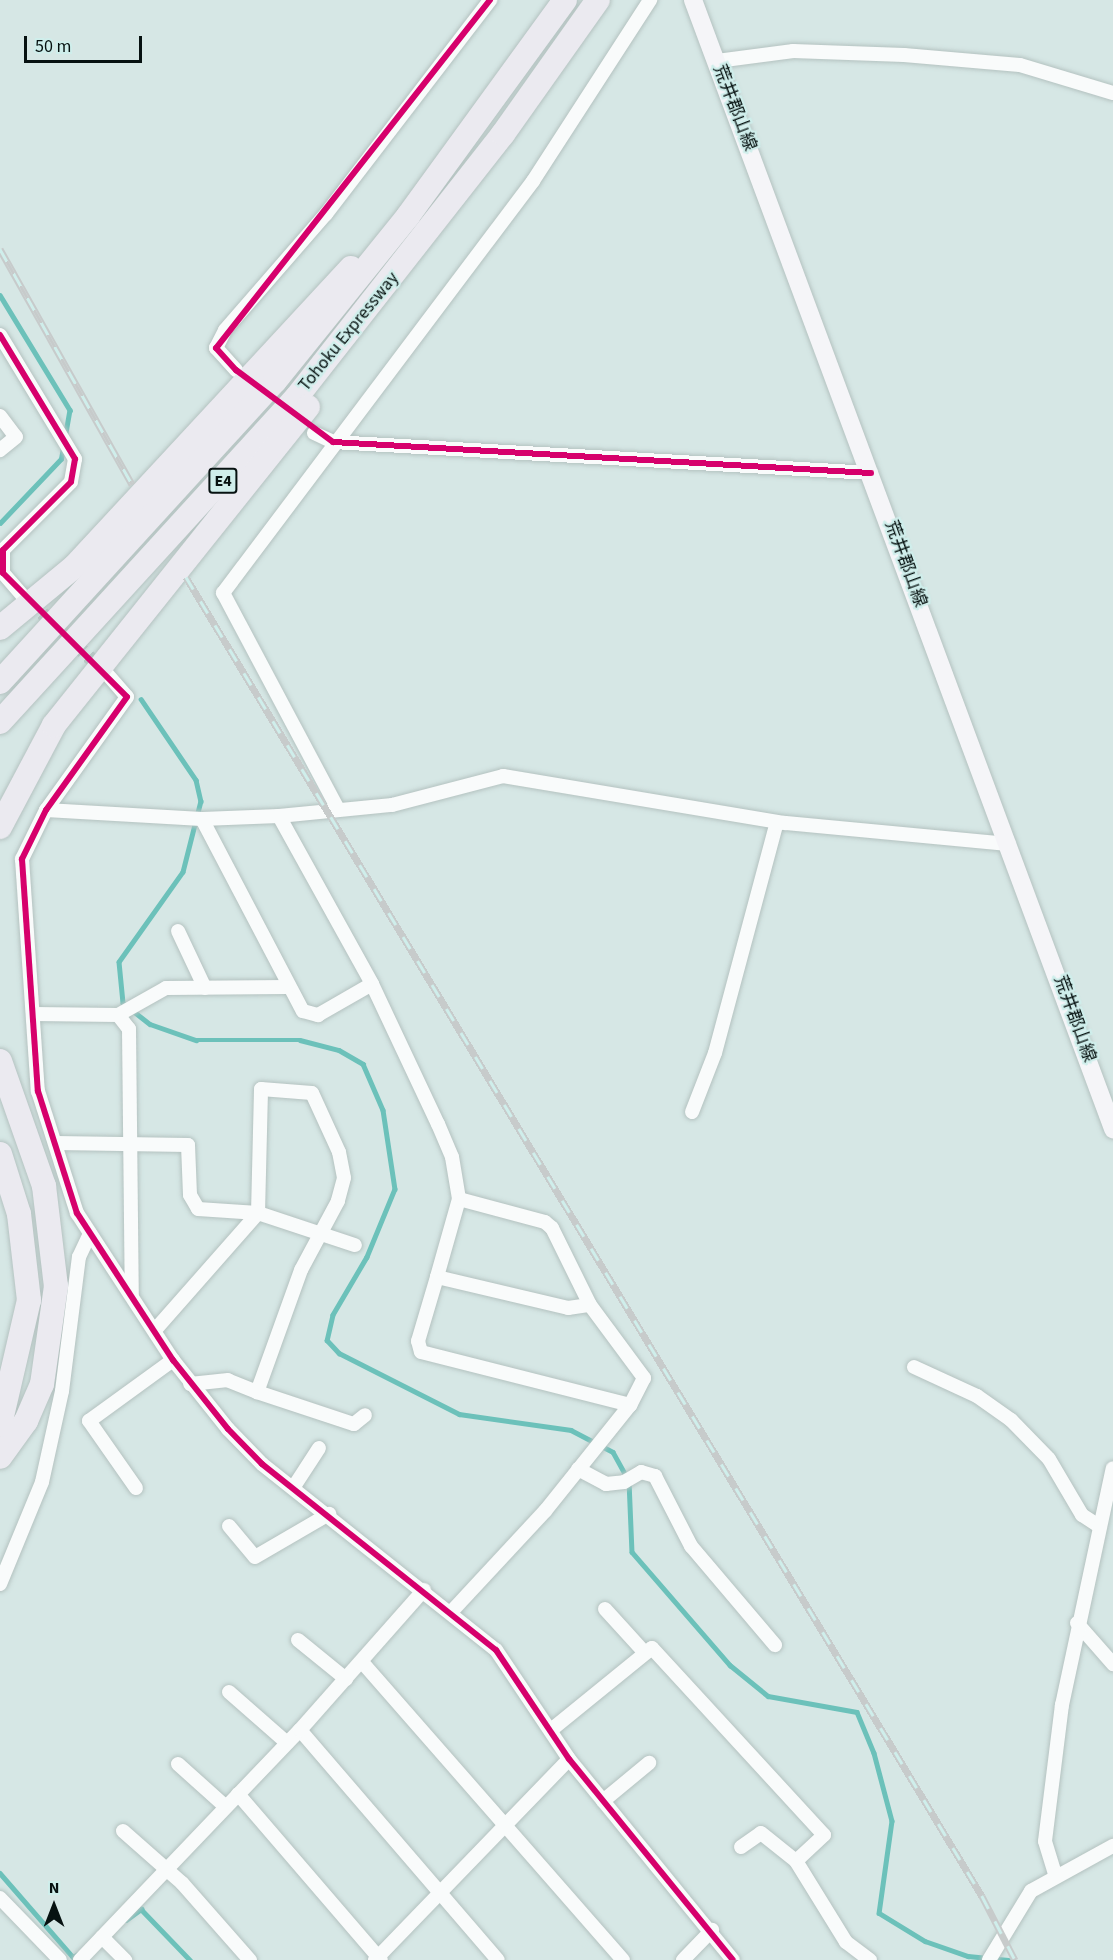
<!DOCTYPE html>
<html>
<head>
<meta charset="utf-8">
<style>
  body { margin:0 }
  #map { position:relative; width:1113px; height:1960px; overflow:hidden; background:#d6e7e5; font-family:"Source Sans 3","Noto Sans JP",sans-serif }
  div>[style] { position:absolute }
  .stream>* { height:4.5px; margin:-2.25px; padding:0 2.25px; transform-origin:2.25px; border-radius:2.25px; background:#6cc1ba }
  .street-tunnel>* { height:14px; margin-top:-7px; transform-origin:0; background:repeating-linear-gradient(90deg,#b7c7c5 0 14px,transparent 0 21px) }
  .roads { filter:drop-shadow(0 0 2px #b4c2c0) drop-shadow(0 0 2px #b4c2c0) }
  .street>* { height:14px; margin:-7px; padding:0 7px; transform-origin:7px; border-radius:7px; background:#f9fbfb }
  .secondary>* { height:18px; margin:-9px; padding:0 9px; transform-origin:9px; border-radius:9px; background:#f5f5f8 }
  .highway>* { height:24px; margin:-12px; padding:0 12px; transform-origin:12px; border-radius:12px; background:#ebeaf0 }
  .rail>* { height:7px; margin-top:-3.5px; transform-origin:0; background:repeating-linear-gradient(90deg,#cfeeeb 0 14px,#c7cbcb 0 28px); box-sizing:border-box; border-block:2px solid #c7cbcb }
  .cycleway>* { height:6px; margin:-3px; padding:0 3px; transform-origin:3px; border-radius:3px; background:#d6006c }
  span { translate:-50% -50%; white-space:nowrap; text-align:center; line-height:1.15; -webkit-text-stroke:4.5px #cfeeeb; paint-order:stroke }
  .shield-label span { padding:2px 4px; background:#cfeeeb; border:2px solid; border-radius:4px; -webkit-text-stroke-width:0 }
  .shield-label { font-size:16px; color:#071211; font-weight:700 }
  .street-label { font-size:18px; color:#071211 }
  .north { position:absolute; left:24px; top:1876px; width:60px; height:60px; -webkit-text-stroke:4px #cfeeeb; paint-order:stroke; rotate:0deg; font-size:16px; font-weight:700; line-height:24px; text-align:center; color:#071211 }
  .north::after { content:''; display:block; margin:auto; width:21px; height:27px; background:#071211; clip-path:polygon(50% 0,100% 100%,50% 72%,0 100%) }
  .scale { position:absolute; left:24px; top:36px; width:118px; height:27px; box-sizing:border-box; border:3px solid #071211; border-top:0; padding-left:8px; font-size:18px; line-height:21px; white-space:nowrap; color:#071211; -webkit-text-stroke:4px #cfeeeb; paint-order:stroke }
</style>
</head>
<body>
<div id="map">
  <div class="stream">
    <i style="left:0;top:295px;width:135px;rotate:58.7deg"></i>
    <i style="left:70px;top:410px;width:27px;rotate:100deg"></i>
    <i style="left:0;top:523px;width:88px;rotate:-46.4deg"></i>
    <i style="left:61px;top:459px;width:11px;rotate:-80deg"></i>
    <i style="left:141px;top:699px;width:98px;rotate:55.8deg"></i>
    <i style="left:196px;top:780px;width:22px;rotate:77deg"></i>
    <i style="left:201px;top:801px;width:73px;rotate:104.2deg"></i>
    <i style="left:183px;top:872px;width:110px;rotate:125.4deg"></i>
    <i style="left:119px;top:962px;width:41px;rotate:84.4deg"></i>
    <i style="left:123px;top:1003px;width:34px;rotate:38deg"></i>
    <i style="left:150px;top:1024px;width:49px;rotate:19.2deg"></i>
    <i style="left:196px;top:1040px;width:104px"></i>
    <i style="left:300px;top:1040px;width:40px;rotate:14.4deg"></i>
    <i style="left:339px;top:1050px;width:28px;rotate:30deg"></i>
    <i style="left:363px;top:1064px;width:50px;rotate:66.5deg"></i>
    <i style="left:383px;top:1110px;width:80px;rotate:81.4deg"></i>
    <i style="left:395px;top:1189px;width:74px;rotate:112.4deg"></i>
    <i style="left:367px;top:1257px;width:67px;rotate:120.4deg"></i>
    <i style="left:333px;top:1315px;width:26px;rotate:103deg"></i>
    <i style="left:327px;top:1340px;width:18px;rotate:47deg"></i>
    <i style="left:339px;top:1353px;width:135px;rotate:26.9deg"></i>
    <i style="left:459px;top:1414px;width:113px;rotate:8.1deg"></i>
    <i style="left:571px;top:1430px;width:47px;rotate:27.6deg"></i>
    <i style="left:613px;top:1452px;width:33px;rotate:61deg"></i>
    <i style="left:629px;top:1481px;width:71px;rotate:87.6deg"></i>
    <i style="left:632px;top:1552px;width:150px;rotate:49.1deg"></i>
    <i style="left:730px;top:1665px;width:49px;rotate:39.2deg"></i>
    <i style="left:768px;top:1696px;width:90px;rotate:10.2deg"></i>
    <i style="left:857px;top:1712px;width:44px;rotate:67.5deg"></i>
    <i style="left:874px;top:1753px;width:70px;rotate:75.2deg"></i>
    <i style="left:892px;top:1821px;width:93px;rotate:98deg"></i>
    <i style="left:879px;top:1913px;width:54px;rotate:31.3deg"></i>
    <i style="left:925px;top:1941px;width:46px;rotate:19.2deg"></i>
    <i style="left:968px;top:1956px;width:40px;rotate:5.7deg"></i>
    <i style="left:0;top:1873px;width:111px;rotate:49deg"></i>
    <i style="left:73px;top:1957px;width:6px;rotate:-31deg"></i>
    <i style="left:126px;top:1920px;width:19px;rotate:-36deg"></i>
    <i style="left:141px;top:1909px;width:71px;rotate:46.1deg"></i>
  </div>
  <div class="street-tunnel">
    <i style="left:27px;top:599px;width:104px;rotate:43.1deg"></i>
  </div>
  <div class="roads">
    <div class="street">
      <i style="left:717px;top:61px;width:77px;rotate:-7.5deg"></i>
      <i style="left:793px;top:51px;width:111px;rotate:2.1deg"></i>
      <i style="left:904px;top:55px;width:116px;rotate:4.9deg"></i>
      <i style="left:1020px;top:65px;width:97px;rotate:16.8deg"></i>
      <i style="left:0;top:335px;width:145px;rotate:58.8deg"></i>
      <i style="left:75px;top:459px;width:23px;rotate:100deg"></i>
      <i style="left:71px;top:482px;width:96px;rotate:135deg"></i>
      <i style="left:3px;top:550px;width:23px;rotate:90deg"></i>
      <i style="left:3px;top:573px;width:28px;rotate:49deg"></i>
      <i style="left:236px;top:370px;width:30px;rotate:-132deg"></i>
      <i style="left:216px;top:348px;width:20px;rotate:-63deg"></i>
      <i style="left:225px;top:330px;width:154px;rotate:-49deg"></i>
      <i style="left:326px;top:214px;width:270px;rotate:-52.5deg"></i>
      <i style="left:0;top:416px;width:26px;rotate:53deg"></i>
      <i style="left:16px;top:437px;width:21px;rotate:141deg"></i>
      <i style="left:314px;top:433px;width:21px;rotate:25deg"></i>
      <i style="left:333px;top:442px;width:539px;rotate:3.3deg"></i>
      <i style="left:108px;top:675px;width:29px;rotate:49deg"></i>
      <i style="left:127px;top:697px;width:139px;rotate:125.6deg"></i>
      <i style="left:46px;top:810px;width:55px;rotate:116.1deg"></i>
      <i style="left:22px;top:859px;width:233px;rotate:86.1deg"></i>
      <i style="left:38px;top:1091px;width:128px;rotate:72.3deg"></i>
      <i style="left:77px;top:1213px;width:176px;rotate:56.9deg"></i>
      <i style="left:173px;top:1360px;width:88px;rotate:51.4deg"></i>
      <i style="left:228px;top:1429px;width:49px;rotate:45.8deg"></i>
      <i style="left:262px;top:1464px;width:299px;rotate:38.5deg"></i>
      <i style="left:496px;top:1650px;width:131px;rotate:56.2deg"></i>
      <i style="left:569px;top:1759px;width:259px;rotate:50.8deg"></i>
      <i style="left:338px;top:809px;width:245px;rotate:-118deg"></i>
      <i style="left:223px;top:593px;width:516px;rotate:-53.04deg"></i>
      <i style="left:533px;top:181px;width:216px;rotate:-57.1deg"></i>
      <i style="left:46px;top:810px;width:156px;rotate:3.3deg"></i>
      <i style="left:202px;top:819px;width:77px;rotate:-2.2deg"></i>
      <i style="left:279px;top:816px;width:114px;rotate:-5.6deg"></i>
      <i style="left:392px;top:805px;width:115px;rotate:-14.6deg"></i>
      <i style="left:503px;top:776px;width:286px;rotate:9.5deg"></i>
      <i style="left:785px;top:823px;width:225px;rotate:5.4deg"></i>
      <i style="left:279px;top:816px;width:192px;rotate:61deg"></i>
      <i style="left:372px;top:984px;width:155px;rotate:64.8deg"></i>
      <i style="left:438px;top:1124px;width:36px;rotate:67deg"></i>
      <i style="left:452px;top:1157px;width:43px;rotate:80.5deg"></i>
      <i style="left:459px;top:1199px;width:89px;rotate:15deg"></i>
      <i style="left:545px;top:1222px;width:9px;rotate:41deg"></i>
      <i style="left:552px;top:1228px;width:86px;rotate:63.7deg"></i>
      <i style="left:590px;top:1305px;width:91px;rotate:53.5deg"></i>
      <i style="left:644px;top:1378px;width:30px;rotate:117deg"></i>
      <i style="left:630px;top:1405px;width:136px;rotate:128.7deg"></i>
      <i style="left:545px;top:1511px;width:137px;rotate:132.9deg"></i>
      <i style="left:202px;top:819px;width:217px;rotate:62.3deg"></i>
      <i style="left:303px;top:1011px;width:16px;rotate:15deg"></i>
      <i style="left:318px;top:1015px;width:62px;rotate:-29.9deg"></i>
      <i style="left:178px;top:931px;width:63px;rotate:64.7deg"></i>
      <i style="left:34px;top:1014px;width:84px;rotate:0.7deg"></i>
      <i style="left:118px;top:1015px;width:55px;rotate:-29.4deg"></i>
      <i style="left:166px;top:988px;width:121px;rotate:-0.5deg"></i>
      <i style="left:118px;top:1015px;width:18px;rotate:52deg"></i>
      <i style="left:129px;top:1029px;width:265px;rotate:89.4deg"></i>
      <i style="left:692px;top:1112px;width:63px;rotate:-68.7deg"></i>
      <i style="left:715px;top:1053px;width:239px;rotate:-75deg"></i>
      <i style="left:56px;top:1143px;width:132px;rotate:0.9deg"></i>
      <i style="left:188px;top:1145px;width:50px;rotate:87.7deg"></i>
      <i style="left:190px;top:1195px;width:16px;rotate:60deg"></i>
      <i style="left:198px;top:1209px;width:60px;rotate:3.8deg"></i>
      <i style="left:258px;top:1213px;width:102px;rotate:18.3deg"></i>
      <i style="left:459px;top:1199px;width:81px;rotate:105.8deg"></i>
      <i style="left:437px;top:1277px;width:135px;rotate:13.3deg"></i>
      <i style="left:568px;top:1308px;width:22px;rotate:-8deg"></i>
      <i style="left:437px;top:1277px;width:67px;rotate:106.5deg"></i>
      <i style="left:418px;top:1341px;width:11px;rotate:75deg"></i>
      <i style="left:421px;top:1352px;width:216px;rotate:14.2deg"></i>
      <i style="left:155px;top:1330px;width:156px;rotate:-48.6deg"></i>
      <i style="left:258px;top:1213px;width:124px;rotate:-88.6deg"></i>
      <i style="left:261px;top:1089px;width:51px;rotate:4.5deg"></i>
      <i style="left:312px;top:1093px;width:65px;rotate:65.4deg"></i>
      <i style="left:339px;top:1152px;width:26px;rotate:79deg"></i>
      <i style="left:344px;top:1178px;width:24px;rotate:105deg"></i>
      <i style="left:338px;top:1201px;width:78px;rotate:118.2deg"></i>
      <i style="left:301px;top:1270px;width:130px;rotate:109.8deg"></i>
      <i style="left:257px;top:1392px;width:31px;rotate:-158deg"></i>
      <i style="left:228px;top:1380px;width:38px;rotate:174deg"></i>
      <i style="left:914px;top:1367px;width:69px;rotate:24.7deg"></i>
      <i style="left:977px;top:1396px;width:42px;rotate:35.2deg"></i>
      <i style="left:1011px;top:1420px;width:54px;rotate:45.7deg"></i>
      <i style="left:1049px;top:1459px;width:65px;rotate:59.5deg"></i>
      <i style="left:1082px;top:1515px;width:20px;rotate:33deg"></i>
      <i style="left:257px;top:1392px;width:102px;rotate:18.3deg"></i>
      <i style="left:354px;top:1424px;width:14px;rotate:-39deg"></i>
      <i style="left:578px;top:1469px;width:32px;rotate:28deg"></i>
      <i style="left:606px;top:1484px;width:18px;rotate:-6deg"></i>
      <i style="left:624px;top:1482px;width:20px;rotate:-30deg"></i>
      <i style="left:641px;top:1472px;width:15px;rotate:16deg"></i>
      <i style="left:655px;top:1476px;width:79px;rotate:62.8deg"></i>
      <i style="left:691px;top:1546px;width:130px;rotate:49.7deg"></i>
      <i style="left:295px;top:1485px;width:44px;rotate:-57deg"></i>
      <i style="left:136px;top:1488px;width:82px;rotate:-125deg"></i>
      <i style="left:89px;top:1421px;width:104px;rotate:-36deg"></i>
      <i style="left:229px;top:1526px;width:40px;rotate:50deg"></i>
      <i style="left:255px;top:1557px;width:86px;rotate:-30.2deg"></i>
      <i style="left:0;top:1584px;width:110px;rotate:-67.6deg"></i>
      <i style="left:42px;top:1482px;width:93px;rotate:-77.6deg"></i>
      <i style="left:62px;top:1391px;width:135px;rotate:-82.8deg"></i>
      <i style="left:79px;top:1257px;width:26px;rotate:-65deg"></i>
      <i style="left:605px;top:1609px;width:59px;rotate:47.7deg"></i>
      <i style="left:1077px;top:1623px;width:55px;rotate:48.7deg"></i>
      <i style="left:298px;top:1640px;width:62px;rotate:39.1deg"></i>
      <i style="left:362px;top:1662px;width:396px;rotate:48.8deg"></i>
      <i style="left:229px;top:1692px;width:77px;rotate:41.3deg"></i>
      <i style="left:300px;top:1730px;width:303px;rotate:49.3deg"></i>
      <i style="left:551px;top:1730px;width:130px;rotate:-39.1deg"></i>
      <i style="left:652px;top:1648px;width:254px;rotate:47.4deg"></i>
      <i style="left:824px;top:1835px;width:38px;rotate:137deg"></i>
      <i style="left:796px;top:1861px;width:95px;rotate:58.3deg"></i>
      <i style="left:846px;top:1942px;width:30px;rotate:37deg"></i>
      <i style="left:178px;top:1764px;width:64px;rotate:41.9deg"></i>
      <i style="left:238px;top:1794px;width:219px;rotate:49.3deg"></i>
      <i style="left:603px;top:1801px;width:60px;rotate:-39.6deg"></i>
      <i style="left:123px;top:1831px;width:79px;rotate:41.4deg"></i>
      <i style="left:182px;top:1883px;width:103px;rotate:48.6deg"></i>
      <i style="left:741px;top:1847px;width:24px;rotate:-35deg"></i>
      <i style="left:761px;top:1833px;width:45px;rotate:38.7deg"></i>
      <i style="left:1055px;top:1874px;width:34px;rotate:-107deg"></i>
      <i style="left:1045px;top:1841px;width:137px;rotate:-82.9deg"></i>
      <i style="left:1062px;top:1705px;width:242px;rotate:-77.9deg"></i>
      <i style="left:0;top:1898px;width:86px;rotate:45.9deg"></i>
      <i style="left:102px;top:1937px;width:33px;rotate:45deg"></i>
      <i style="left:80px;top:1960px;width:318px;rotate:-46.3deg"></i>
      <i style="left:300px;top:1730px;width:187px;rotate:-48.5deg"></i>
      <i style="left:375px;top:1960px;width:279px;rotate:-46deg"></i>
      <i style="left:683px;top:1960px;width:42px;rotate:-46deg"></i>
      <i style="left:989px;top:1960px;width:81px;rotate:-58.7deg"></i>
      <i style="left:1031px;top:1891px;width:94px;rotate:-28.8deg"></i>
    </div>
    <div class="secondary">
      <i style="left:693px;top:0;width:1205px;rotate:69.59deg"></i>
    </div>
    <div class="highway">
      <i style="left:0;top:628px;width:97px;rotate:-39.6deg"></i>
      <i style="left:75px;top:566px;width:406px;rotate:-47.2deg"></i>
      <i style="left:0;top:682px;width:408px;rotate:-47.6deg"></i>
      <i style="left:275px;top:381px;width:212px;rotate:-51.1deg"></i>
      <i style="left:408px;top:216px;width:267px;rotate:-54deg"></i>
      <i style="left:0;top:722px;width:439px;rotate:-47.6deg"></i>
      <i style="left:296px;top:398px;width:335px;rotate:-51.9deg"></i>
      <i style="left:503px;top:134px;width:164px;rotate:-54.7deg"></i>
      <i style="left:0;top:827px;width:115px;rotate:-62.1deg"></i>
      <i style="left:54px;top:725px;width:407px;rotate:-51.4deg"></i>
      <i style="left:0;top:1061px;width:133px;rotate:70.6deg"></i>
      <i style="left:44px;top:1186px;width:101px;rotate:83.2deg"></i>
      <i style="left:56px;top:1286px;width:99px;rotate:98.1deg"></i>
      <i style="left:42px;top:1384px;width:40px;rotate:113.4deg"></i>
      <i style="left:26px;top:1421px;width:44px;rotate:125.8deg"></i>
      <i style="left:0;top:1154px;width:63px;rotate:72.4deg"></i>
      <i style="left:19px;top:1214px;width:87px;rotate:83.4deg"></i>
      <i style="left:29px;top:1300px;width:128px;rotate:103.1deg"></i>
    </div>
  </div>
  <div class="rail">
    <i style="left:0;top:249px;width:270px;rotate:60.7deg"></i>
    <i style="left:186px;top:577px;width:1541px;rotate:58.89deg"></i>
    <i style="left:982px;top:1896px;width:72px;rotate:62.7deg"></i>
  </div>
  <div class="cycleway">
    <i style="left:490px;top:0;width:443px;rotate:128.2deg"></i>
    <i style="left:216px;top:348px;width:30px;rotate:48deg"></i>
    <i style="left:236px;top:370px;width:121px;rotate:36.6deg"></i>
    <i style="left:333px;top:442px;width:539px;rotate:3.3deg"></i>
    <i style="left:0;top:335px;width:145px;rotate:58.8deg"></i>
    <i style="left:75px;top:459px;width:23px;rotate:100deg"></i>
    <i style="left:71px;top:482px;width:96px;rotate:135deg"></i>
    <i style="left:3px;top:550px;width:23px;rotate:90deg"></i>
    <i style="left:3px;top:573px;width:175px;rotate:45deg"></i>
    <i style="left:127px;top:697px;width:139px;rotate:125.6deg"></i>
    <i style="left:46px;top:810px;width:55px;rotate:116.1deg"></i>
    <i style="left:22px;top:859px;width:233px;rotate:86.1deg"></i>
    <i style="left:38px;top:1091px;width:128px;rotate:72.3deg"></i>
    <i style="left:77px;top:1213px;width:176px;rotate:56.9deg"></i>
    <i style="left:173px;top:1360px;width:88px;rotate:51.4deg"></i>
    <i style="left:228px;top:1429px;width:49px;rotate:45.8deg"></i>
    <i style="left:262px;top:1464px;width:299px;rotate:38.5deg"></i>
    <i style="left:496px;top:1650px;width:131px;rotate:56.2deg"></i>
    <i style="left:569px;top:1759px;width:259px;rotate:50.8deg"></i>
  </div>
  <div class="shield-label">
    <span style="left:223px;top:481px">E4</span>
  </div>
  <div class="street-label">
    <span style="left:734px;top:108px;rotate:69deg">荒井郡山線</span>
    <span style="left:349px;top:332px;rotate:-51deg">Tohoku Expressway</span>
    <span style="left:905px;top:564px;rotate:70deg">荒井郡山線</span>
    <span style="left:1074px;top:1019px;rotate:70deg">荒井郡山線</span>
  </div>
  <div class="north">N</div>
  <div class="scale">50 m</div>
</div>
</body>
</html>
